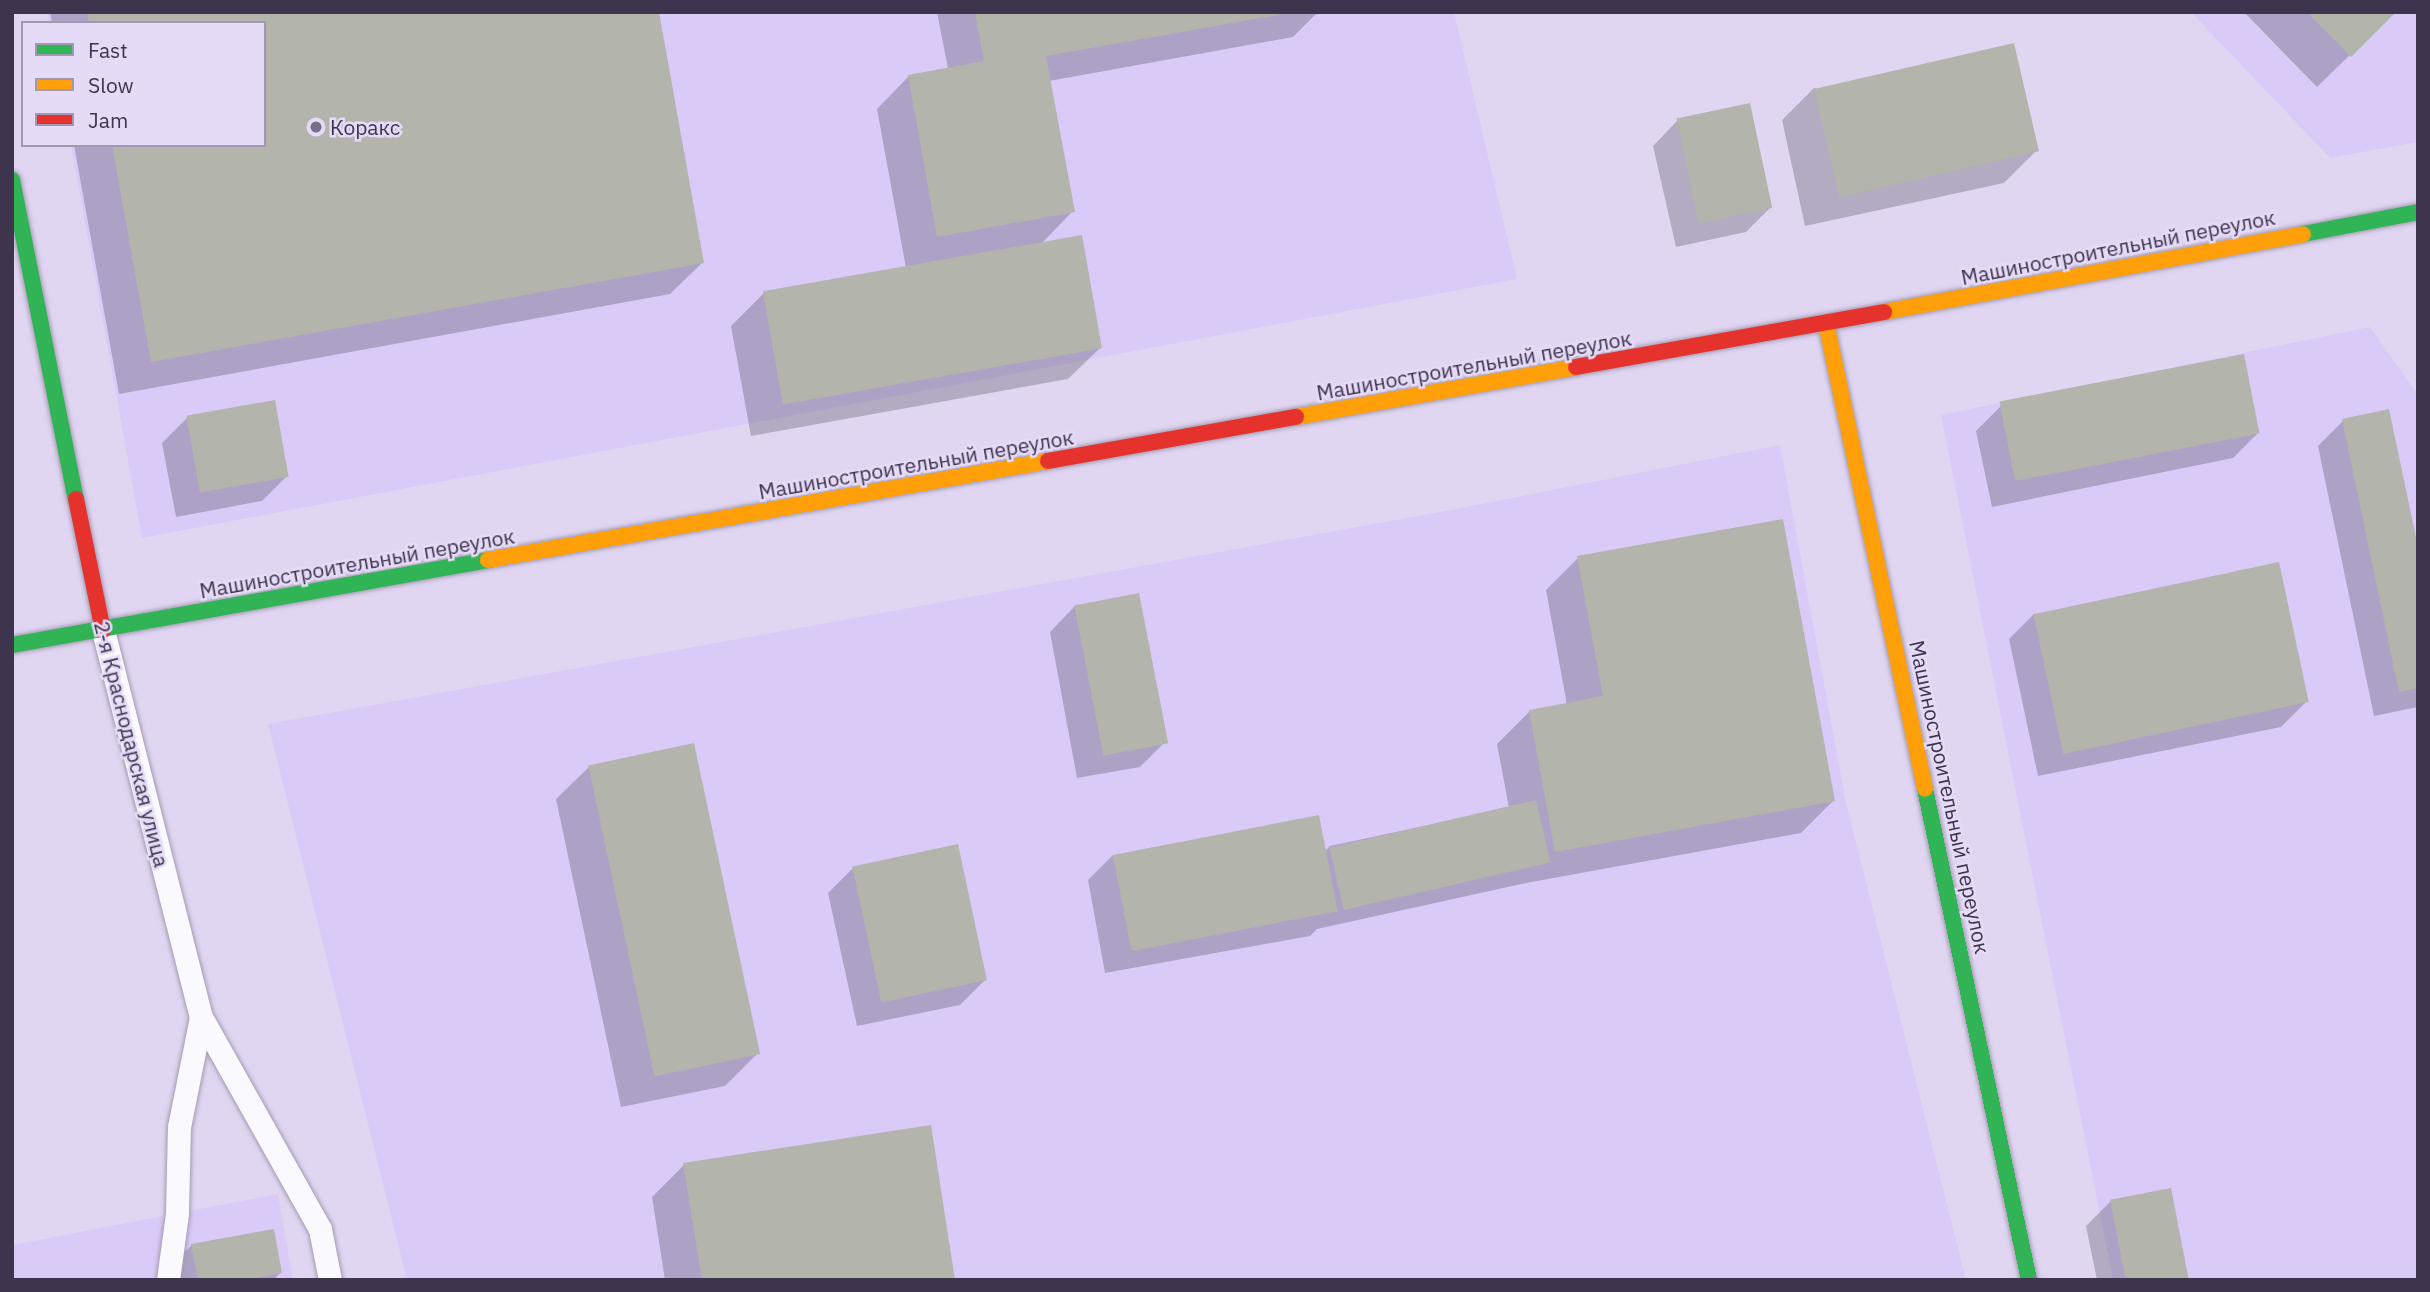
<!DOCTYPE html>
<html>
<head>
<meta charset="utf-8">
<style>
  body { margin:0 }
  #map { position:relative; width:2430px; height:1292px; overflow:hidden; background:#e0d6f2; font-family:"IBM Plex Sans",sans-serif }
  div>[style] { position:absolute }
  .built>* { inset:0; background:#dacaf8 }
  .shadow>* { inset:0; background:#0003 }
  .building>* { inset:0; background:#b3b4ac; transform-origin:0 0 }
  .roads { filter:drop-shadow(0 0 2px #a49bb2) drop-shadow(0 0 2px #a49bb2) }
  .lane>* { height:23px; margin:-11.5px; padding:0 11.5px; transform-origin:11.5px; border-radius:11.5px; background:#faf9fd }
  .fast>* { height:16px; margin:-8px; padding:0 8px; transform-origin:8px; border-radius:8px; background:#30b455 }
  .slow>* { height:16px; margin:-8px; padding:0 8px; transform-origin:8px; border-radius:8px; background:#ff9f0a }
  .jam>* { height:16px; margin:-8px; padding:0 8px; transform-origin:8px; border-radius:8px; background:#e5322d }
  .dots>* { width:19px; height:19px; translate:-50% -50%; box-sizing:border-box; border:4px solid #e5dbf7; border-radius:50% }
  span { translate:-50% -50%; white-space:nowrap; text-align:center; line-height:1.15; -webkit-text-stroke:5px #e5dbf7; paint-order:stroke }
  .poi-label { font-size:21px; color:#3e344e }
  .left { translate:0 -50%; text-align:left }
  .street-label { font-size:21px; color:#3e344e }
  .frame { position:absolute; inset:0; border:14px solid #3e344e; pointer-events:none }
  .legend { position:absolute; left:21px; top:21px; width:245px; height:126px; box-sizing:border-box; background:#e5dbf7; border:2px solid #a298b3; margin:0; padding:9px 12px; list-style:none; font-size:21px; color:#3e344e }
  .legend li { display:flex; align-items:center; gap:14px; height:35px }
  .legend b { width:35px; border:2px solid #a298b3 }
</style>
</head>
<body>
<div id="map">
  <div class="built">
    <i style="clip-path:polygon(47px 12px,1454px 12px,1517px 279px,142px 538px,71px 145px,264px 145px,264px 23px,49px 23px)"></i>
    <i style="clip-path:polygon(2191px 12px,2418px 12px,2418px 142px,2330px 158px)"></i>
    <i style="clip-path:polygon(2370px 327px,2418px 395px,2418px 1280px,2113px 1280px,1941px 415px)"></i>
    <i style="clip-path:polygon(1780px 445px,1846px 803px,1966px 1280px,407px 1280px,268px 724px,1451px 510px)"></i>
    <i style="clip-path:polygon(278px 1194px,293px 1280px,12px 1280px,12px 1245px)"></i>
  </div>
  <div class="shadow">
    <i style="clip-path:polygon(50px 12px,657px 12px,703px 262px,670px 294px,119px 394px,74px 145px,264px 145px,264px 23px,52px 23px)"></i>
    <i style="clip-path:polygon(937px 12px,1318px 12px,1293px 37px,1049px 81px,1073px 211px,1041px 244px,1101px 347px,1068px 379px,751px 436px,731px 326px,763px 294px,906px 268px,877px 109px,909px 76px,948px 69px)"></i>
    <i style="clip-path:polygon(2244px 12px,2394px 12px,2317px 87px)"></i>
    <i style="clip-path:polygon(1814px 88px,2036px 151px,2004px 183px,1805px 226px,1782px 120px)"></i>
    <i style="clip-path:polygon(1678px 120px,1771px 207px,1746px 232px,1676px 247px,1653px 146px)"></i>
    <i style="clip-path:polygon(2001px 406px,2258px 433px,2233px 458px,1992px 507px,1976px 431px)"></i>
    <i style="clip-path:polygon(187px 418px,287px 476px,262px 501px,176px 517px,162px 443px)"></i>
    <i style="clip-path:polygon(2343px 421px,2418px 555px,2418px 707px,2374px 716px,2318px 446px)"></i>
    <i style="clip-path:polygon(1578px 558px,1833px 801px,1801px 833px,1526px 883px,1317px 929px,1310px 936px,1105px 973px,1088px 880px,1113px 855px,1324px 852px,1330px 846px,1509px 808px,1497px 744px,1529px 712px,1567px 705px,1546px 590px)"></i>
    <i style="clip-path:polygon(1075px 606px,1165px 742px,1140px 767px,1077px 778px,1050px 632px)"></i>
    <i style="clip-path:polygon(2034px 614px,2306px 702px,2281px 727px,2038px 776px,2009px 639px)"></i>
    <i style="clip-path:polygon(589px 767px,758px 1053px,725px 1086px,621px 1107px,556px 799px)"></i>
    <i style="clip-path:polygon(853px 868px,985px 980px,960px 1005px,857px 1026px,828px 893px)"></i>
    <i style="clip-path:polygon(684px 1165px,953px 1280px,665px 1280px,652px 1197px)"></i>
    <i style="clip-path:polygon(2111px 1201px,2188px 1280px,2097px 1280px,2086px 1226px)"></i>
    <i style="clip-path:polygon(192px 1245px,280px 1273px,273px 1280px,178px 1280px,175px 1262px)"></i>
  </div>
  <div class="building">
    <i style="clip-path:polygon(87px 12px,659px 12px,704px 263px,151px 362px,112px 145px,264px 145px,264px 23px,89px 23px)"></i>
    <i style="clip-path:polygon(975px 12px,1283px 12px,1283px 14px,1046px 56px,1075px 212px,937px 237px,908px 75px,984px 61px)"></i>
    <i style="clip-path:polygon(2307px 12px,2396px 12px,2351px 57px)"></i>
    <i style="left:2014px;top:43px;width:111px;height:205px;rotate:77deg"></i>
    <i style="left:1750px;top:103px;width:107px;height:75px;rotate:78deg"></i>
    <i style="left:1082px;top:235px;width:115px;height:324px;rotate:80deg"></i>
    <i style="left:2244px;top:354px;width:81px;height:249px;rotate:79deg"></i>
    <i style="left:275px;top:400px;width:78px;height:90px;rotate:80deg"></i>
    <i style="clip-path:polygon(2389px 409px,2418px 547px,2418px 688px,2399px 692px,2342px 419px)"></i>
    <i style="clip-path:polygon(1783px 519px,1835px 801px,1555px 852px,1529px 710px,1603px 696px,1577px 556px)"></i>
    <i style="left:2279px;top:562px;width:143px;height:251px;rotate:78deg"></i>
    <i style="left:1139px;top:593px;width:153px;height:66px;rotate:79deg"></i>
    <i style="left:694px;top:743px;width:318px;height:108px;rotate:78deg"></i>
    <i style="left:1536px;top:800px;width:64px;height:212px;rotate:77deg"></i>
    <i style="left:1319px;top:815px;width:98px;height:210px;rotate:79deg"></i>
    <i style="left:958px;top:844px;width:139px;height:108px;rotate:78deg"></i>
    <i style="clip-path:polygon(931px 1125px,955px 1280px,702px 1280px,683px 1163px)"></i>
    <i style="left:2171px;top:1188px;width:94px;height:62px;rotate:79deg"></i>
    <i style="clip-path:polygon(274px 1229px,282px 1273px,244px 1280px,198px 1280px,191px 1244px)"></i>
  </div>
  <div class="roads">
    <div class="lane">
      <i style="left:103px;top:630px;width:399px;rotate:75.8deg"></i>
      <i style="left:201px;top:1017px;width:243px;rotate:60.7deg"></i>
      <i style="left:320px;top:1229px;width:52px;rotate:78.9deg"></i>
      <i style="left:168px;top:1280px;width:68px;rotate:-82.3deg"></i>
      <i style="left:177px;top:1213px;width:86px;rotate:-88.7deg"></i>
      <i style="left:179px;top:1127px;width:112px;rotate:-78.7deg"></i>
    </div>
    <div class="fast">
      <i style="left:12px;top:180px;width:325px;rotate:78.7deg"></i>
      <i style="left:2303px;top:234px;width:117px;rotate:-10.8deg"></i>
      <i style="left:12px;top:645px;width:484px;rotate:-10.1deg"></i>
      <i style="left:1925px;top:789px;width:502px;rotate:78.04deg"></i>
    </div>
    <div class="slow">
      <i style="left:1884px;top:312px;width:426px;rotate:-10.5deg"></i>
      <i style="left:1826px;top:323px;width:476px;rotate:78deg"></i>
      <i style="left:1296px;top:417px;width:284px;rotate:-10.1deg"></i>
      <i style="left:488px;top:560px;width:569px;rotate:-10.03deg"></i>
    </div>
    <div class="jam">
      <i style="left:1576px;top:367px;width:313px;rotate:-10.1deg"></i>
      <i style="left:1048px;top:461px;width:252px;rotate:-10.1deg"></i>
      <i style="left:76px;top:499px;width:134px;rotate:78.4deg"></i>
    </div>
  </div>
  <div class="dots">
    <i style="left:316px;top:127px;background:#776d87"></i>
  </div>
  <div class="poi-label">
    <span class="left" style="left:330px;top:127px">Коракс</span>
  </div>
  <div class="street-label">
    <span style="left:2118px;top:247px;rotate:-11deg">Машиностроительный переулок</span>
    <span style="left:1474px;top:365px;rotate:-10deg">Машиностроительный переулок</span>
    <span style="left:916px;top:464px;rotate:-10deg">Машиностроительный переулок</span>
    <span style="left:357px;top:563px;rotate:-10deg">Машиностроительный переулок</span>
    <span style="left:132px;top:744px;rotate:76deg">2-я Краснодарская улица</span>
    <span style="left:1950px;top:797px;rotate:78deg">Машиностроительный переулок</span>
  </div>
  <div class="frame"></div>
  <ul class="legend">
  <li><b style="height:9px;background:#30b455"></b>Fast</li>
  <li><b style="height:9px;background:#ff9f0a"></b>Slow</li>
  <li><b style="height:9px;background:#e5322d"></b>Jam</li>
  </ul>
</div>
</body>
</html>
